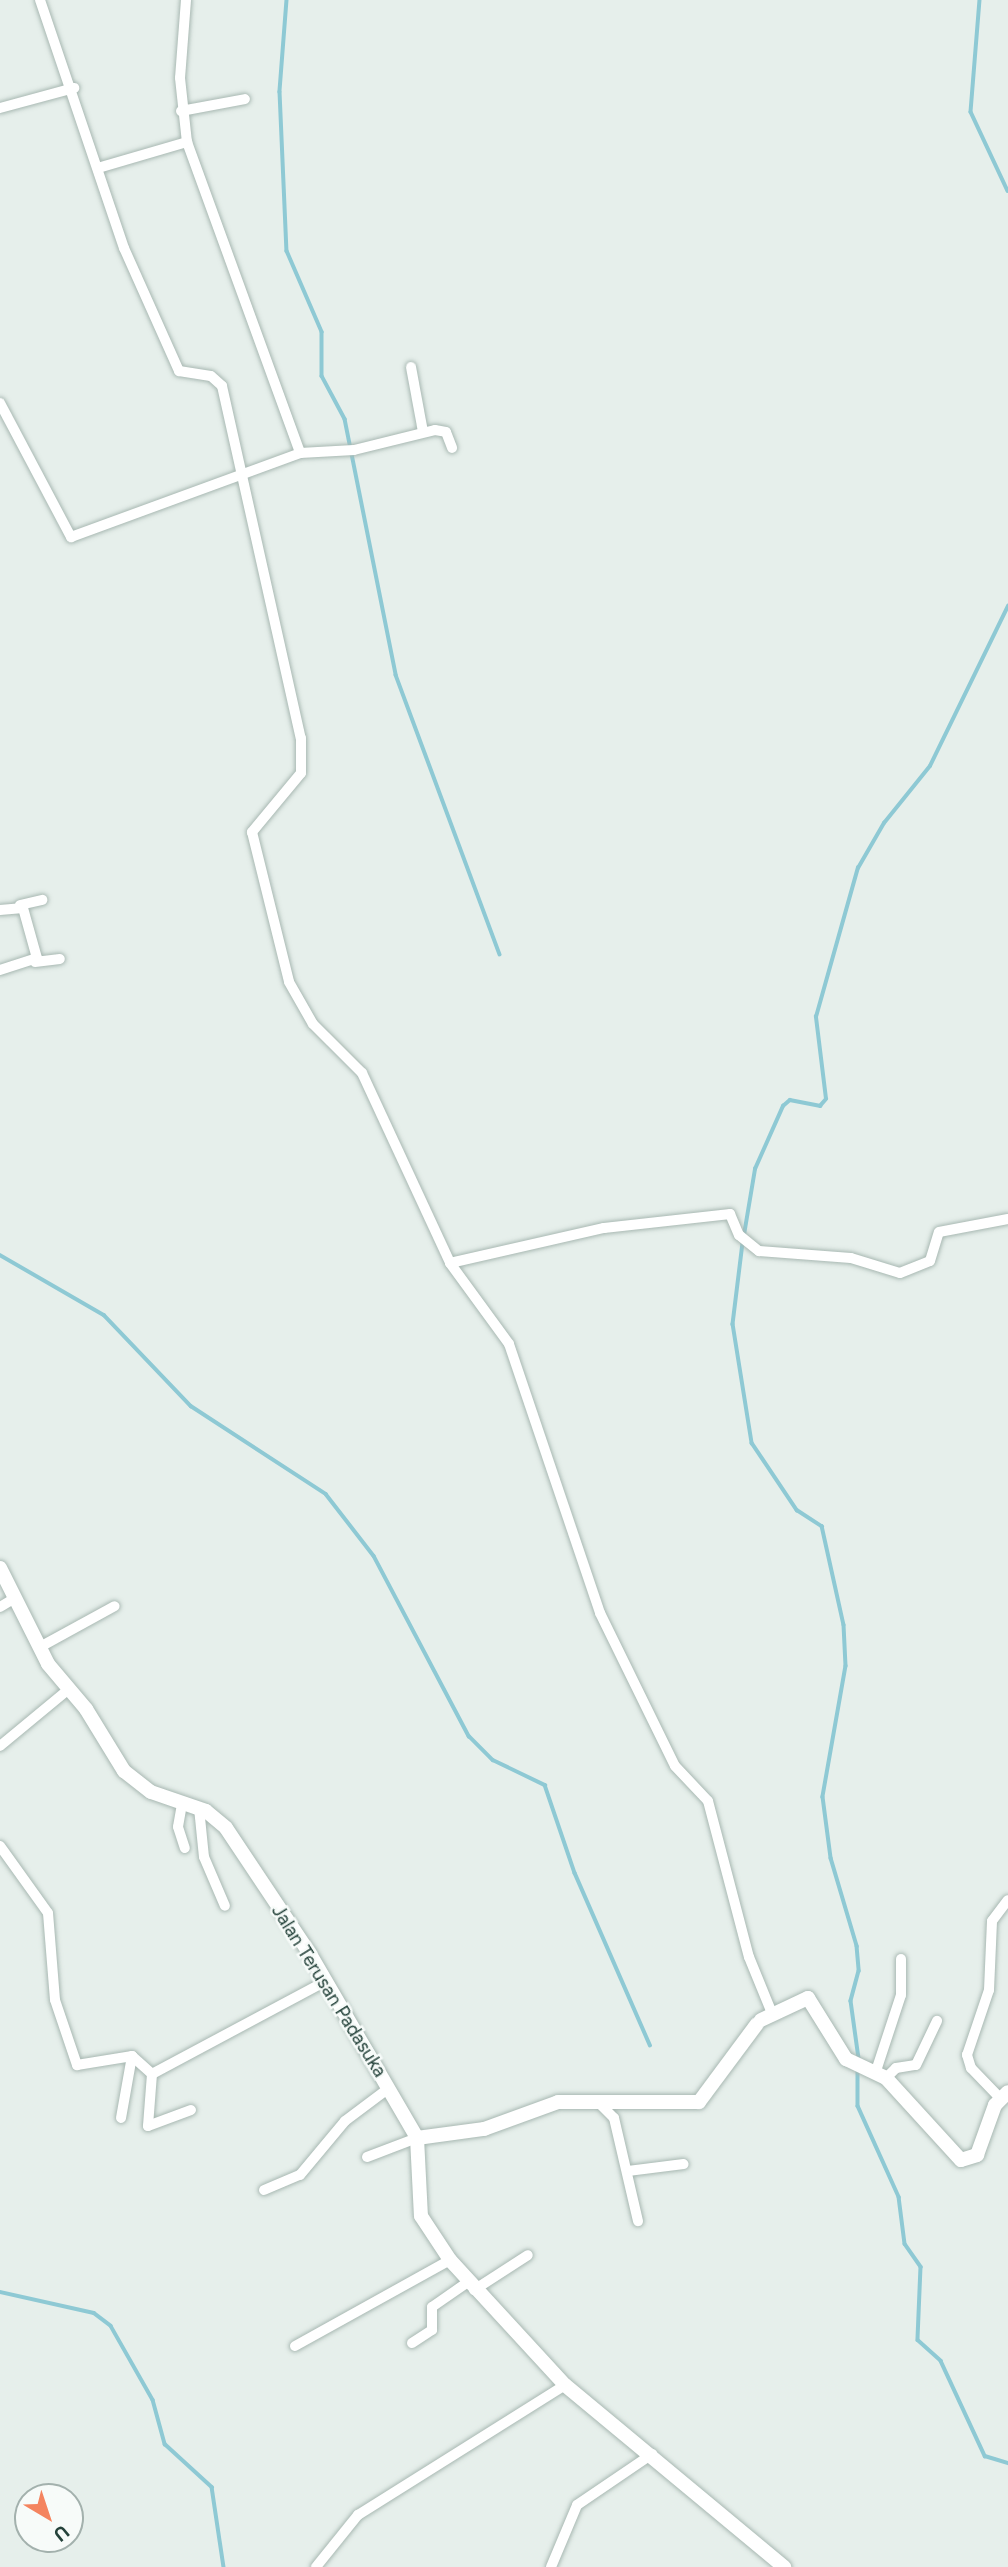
<!DOCTYPE html>
<html>
<head>
<meta charset="utf-8">
<style>
  body { margin:0 }
  #map { position:relative; width:1008px; height:2567px; overflow:hidden; background:#e6efeb; font-family:Figtree,sans-serif }
  div>[style] { position:absolute }
  .stream>* { height:3.5px; margin:-1.75px; padding:0 1.75px; transform-origin:1.75px; border-radius:1.75px; background:#8ec9d4 }
  .roads { filter:drop-shadow(0 0 2px #a8b8b2) drop-shadow(0 0 2px #a8b8b2) }
  .street>* { height:10px; margin:-5px; padding:0 5px; transform-origin:5px; border-radius:5px; background:#fff }
  .secondary>* { height:14px; margin:-7px; padding:0 7px; transform-origin:7px; border-radius:7px; background:#fff }
  span { translate:-50% -50%; white-space:nowrap; text-align:center; line-height:1.15; -webkit-text-stroke:5px #f7fbf9; paint-order:stroke }
  .street-label { font-size:19px; color:#24423a }
  .north { position:absolute; left:14px; top:2483px; width:70px; height:70px; box-sizing:border-box; background:#f7fbf9; border:2px solid #a3b1ad; border-radius:50%; rotate:141deg; font-size:19px; font-weight:700; line-height:28px; text-align:center; color:#24423a }
  .north::after { content:''; display:block; margin:auto; width:24px; height:32px; background:#f4845f; clip-path:polygon(50% 0,100% 100%,50% 72%,0 100%) }
</style>
</head>
<body>
<div id="map">
  <div class="stream">
    <i style="left:287px;top:0;width:92px;rotate:94.4deg"></i>
    <i style="left:280px;top:92px;width:159px;rotate:87.5deg"></i>
    <i style="left:287px;top:251px;width:88px;rotate:66.6deg"></i>
    <i style="left:322px;top:332px;width:44px;rotate:90deg"></i>
    <i style="left:322px;top:376px;width:49px;rotate:61.9deg"></i>
    <i style="left:345px;top:419px;width:261px;rotate:78.7deg"></i>
    <i style="left:396px;top:675px;width:298px;rotate:69.6deg"></i>
    <i style="left:980px;top:0;width:112px;rotate:94.6deg"></i>
    <i style="left:971px;top:112px;width:87px;rotate:64.9deg"></i>
    <i style="left:744px;top:1235px;width:67px;rotate:-80.5deg"></i>
    <i style="left:755px;top:1169px;width:69px;rotate:-66deg"></i>
    <i style="left:783px;top:1106px;width:9px;rotate:-41deg"></i>
    <i style="left:790px;top:1100px;width:31px;rotate:11deg"></i>
    <i style="left:820px;top:1106px;width:9px;rotate:-49deg"></i>
    <i style="left:826px;top:1099px;width:83px;rotate:-97deg"></i>
    <i style="left:816px;top:1017px;width:155px;rotate:-74.3deg"></i>
    <i style="left:858px;top:868px;width:52px;rotate:-60deg"></i>
    <i style="left:884px;top:823px;width:73px;rotate:-51.1deg"></i>
    <i style="left:930px;top:766px;width:178px;rotate:-64deg"></i>
    <i style="left:743px;top:1243px;width:82px;rotate:97deg"></i>
    <i style="left:733px;top:1324px;width:121px;rotate:80.9deg"></i>
    <i style="left:752px;top:1443px;width:81px;rotate:56.1deg"></i>
    <i style="left:797px;top:1510px;width:30px;rotate:33deg"></i>
    <i style="left:822px;top:1526px;width:101px;rotate:77.5deg"></i>
    <i style="left:844px;top:1625px;width:41px;rotate:87.2deg"></i>
    <i style="left:846px;top:1666px;width:133px;rotate:100deg"></i>
    <i style="left:823px;top:1797px;width:62px;rotate:82.5deg"></i>
    <i style="left:831px;top:1858px;width:92px;rotate:73.5deg"></i>
    <i style="left:857px;top:1946px;width:25px;rotate:85deg"></i>
    <i style="left:859px;top:1971px;width:31px;rotate:105deg"></i>
    <i style="left:851px;top:2001px;width:59px;rotate:82.1deg"></i>
    <i style="left:0;top:1255px;width:120px;rotate:30deg"></i>
    <i style="left:104px;top:1315px;width:126px;rotate:46.3deg"></i>
    <i style="left:191px;top:1406px;width:161px;rotate:33.1deg"></i>
    <i style="left:326px;top:1494px;width:78px;rotate:52.3deg"></i>
    <i style="left:374px;top:1556px;width:204px;rotate:62.2deg"></i>
    <i style="left:469px;top:1736px;width:34px;rotate:45deg"></i>
    <i style="left:493px;top:1760px;width:58px;rotate:25.7deg"></i>
    <i style="left:545px;top:1785px;width:93px;rotate:71.2deg"></i>
    <i style="left:575px;top:1873px;width:188px;rotate:66.4deg"></i>
    <i style="left:858px;top:2070px;width:36px;rotate:90deg"></i>
    <i style="left:858px;top:2106px;width:100px;rotate:65.7deg"></i>
    <i style="left:899px;top:2197px;width:47px;rotate:82.7deg"></i>
    <i style="left:905px;top:2244px;width:28px;rotate:55deg"></i>
    <i style="left:921px;top:2267px;width:73px;rotate:92.4deg"></i>
    <i style="left:918px;top:2340px;width:31px;rotate:42deg"></i>
    <i style="left:941px;top:2361px;width:105px;rotate:65.1deg"></i>
    <i style="left:985px;top:2456px;width:24px;rotate:17deg"></i>
    <i style="left:0;top:2292px;width:96px;rotate:12.6deg"></i>
    <i style="left:94px;top:2313px;width:21px;rotate:37deg"></i>
    <i style="left:111px;top:2326px;width:85px;rotate:60.4deg"></i>
    <i style="left:153px;top:2400px;width:46px;rotate:74.7deg"></i>
    <i style="left:165px;top:2444px;width:64px;rotate:42.5deg"></i>
    <i style="left:212px;top:2487px;width:81px;rotate:81.5deg"></i>
  </div>
  <div class="roads">
    <div class="street">
      <i style="left:40px;top:0;width:262px;rotate:71.3deg"></i>
      <i style="left:124px;top:248px;width:135px;rotate:65.9deg"></i>
      <i style="left:179px;top:371px;width:32px;rotate:9deg"></i>
      <i style="left:211px;top:376px;width:15px;rotate:42deg"></i>
      <i style="left:222px;top:386px;width:361px;rotate:77.4deg"></i>
      <i style="left:301px;top:738px;width:35px;rotate:90deg"></i>
      <i style="left:301px;top:773px;width:77px;rotate:129.7deg"></i>
      <i style="left:252px;top:832px;width:154px;rotate:76.1deg"></i>
      <i style="left:289px;top:982px;width:48px;rotate:60.3deg"></i>
      <i style="left:313px;top:1024px;width:69px;rotate:45deg"></i>
      <i style="left:362px;top:1073px;width:209px;rotate:65.1deg"></i>
      <i style="left:450px;top:1263px;width:100px;rotate:53.9deg"></i>
      <i style="left:509px;top:1344px;width:284px;rotate:71.3deg"></i>
      <i style="left:600px;top:1613px;width:170px;rotate:63.9deg"></i>
      <i style="left:675px;top:1766px;width:48px;rotate:46.7deg"></i>
      <i style="left:708px;top:1801px;width:161px;rotate:75.3deg"></i>
      <i style="left:749px;top:1957px;width:58px;rotate:67.8deg"></i>
      <i style="left:186px;top:0;width:78px;rotate:94.4deg"></i>
      <i style="left:180px;top:78px;width:64px;rotate:83.8deg"></i>
      <i style="left:187px;top:142px;width:331px;rotate:70deg"></i>
      <i style="left:0;top:108px;width:77px;rotate:-15.1deg"></i>
      <i style="left:181px;top:111px;width:65px;rotate:-10.6deg"></i>
      <i style="left:98px;top:168px;width:93px;rotate:-16.3deg"></i>
      <i style="left:411px;top:367px;width:66px;rotate:79.5deg"></i>
      <i style="left:0;top:403px;width:152px;rotate:62.1deg"></i>
      <i style="left:71px;top:537px;width:244px;rotate:-20.1deg"></i>
      <i style="left:300px;top:453px;width:54px;rotate:-3.2deg"></i>
      <i style="left:354px;top:450px;width:83px;rotate:-13.9deg"></i>
      <i style="left:435px;top:430px;width:11px;rotate:10deg"></i>
      <i style="left:446px;top:432px;width:17px;rotate:69deg"></i>
      <i style="left:20px;top:905px;width:23px;rotate:-13deg"></i>
      <i style="left:0;top:910px;width:23px;rotate:-5deg"></i>
      <i style="left:23px;top:908px;width:52px;rotate:74.4deg"></i>
      <i style="left:37px;top:958px;width:39px;rotate:162deg"></i>
      <i style="left:35px;top:962px;width:25px;rotate:-7deg"></i>
      <i style="left:450px;top:1263px;width:158px;rotate:-12.8deg"></i>
      <i style="left:604px;top:1228px;width:127px;rotate:-6.3deg"></i>
      <i style="left:730px;top:1214px;width:23px;rotate:67deg"></i>
      <i style="left:739px;top:1235px;width:26px;rotate:39deg"></i>
      <i style="left:759px;top:1251px;width:92px;rotate:4.4deg"></i>
      <i style="left:851px;top:1258px;width:51px;rotate:17deg"></i>
      <i style="left:900px;top:1273px;width:32px;rotate:-22deg"></i>
      <i style="left:930px;top:1261px;width:30px;rotate:-73deg"></i>
      <i style="left:939px;top:1232px;width:70px;rotate:-10.7deg"></i>
      <i style="left:0;top:1607px;width:17px;rotate:-31deg"></i>
      <i style="left:40px;top:1647px;width:85px;rotate:-28.7deg"></i>
      <i style="left:0;top:1746px;width:89px;rotate:-39.6deg"></i>
      <i style="left:182px;top:1804px;width:23px;rotate:100deg"></i>
      <i style="left:178px;top:1827px;width:22px;rotate:72deg"></i>
      <i style="left:199px;top:1808px;width:49px;rotate:84.2deg"></i>
      <i style="left:204px;top:1857px;width:53px;rotate:66.8deg"></i>
      <i style="left:0;top:1846px;width:82px;rotate:54.4deg"></i>
      <i style="left:48px;top:1913px;width:87px;rotate:85.4deg"></i>
      <i style="left:55px;top:2000px;width:69px;rotate:71.3deg"></i>
      <i style="left:77px;top:2065px;width:56px;rotate:-9.3deg"></i>
      <i style="left:875px;top:2074px;width:83px;rotate:-71.8deg"></i>
      <i style="left:901px;top:1995px;width:36px;rotate:-90deg"></i>
      <i style="left:886px;top:2078px;width:14px;rotate:-45deg"></i>
      <i style="left:896px;top:2068px;width:20px;rotate:-9deg"></i>
      <i style="left:916px;top:2065px;width:49px;rotate:-64.5deg"></i>
      <i style="left:1000px;top:2098px;width:42px;rotate:-134deg"></i>
      <i style="left:971px;top:2068px;width:14px;rotate:-107deg"></i>
      <i style="left:967px;top:2055px;width:69px;rotate:-71.3deg"></i>
      <i style="left:989px;top:1990px;width:69px;rotate:-87.5deg"></i>
      <i style="left:992px;top:1921px;width:26px;rotate:-53deg"></i>
      <i style="left:597px;top:2101px;width:24px;rotate:45deg"></i>
      <i style="left:614px;top:2118px;width:106px;rotate:76.9deg"></i>
      <i style="left:191px;top:2110px;width:46px;rotate:159.6deg"></i>
      <i style="left:148px;top:2126px;width:52px;rotate:-85.6deg"></i>
      <i style="left:152px;top:2074px;width:197px;rotate:-28.1deg"></i>
      <i style="left:121px;top:2118px;width:63px;rotate:-79.9deg"></i>
      <i style="left:132px;top:2056px;width:27px;rotate:42deg"></i>
      <i style="left:367px;top:2157px;width:53px;rotate:-20.8deg"></i>
      <i style="left:628px;top:2171px;width:56px;rotate:-7.1deg"></i>
      <i style="left:264px;top:2190px;width:39px;rotate:-23deg"></i>
      <i style="left:300px;top:2175px;width:70px;rotate:-50.2deg"></i>
      <i style="left:345px;top:2121px;width:55px;rotate:-36.9deg"></i>
      <i style="left:474px;top:2290px;width:64px;rotate:-32.9deg"></i>
      <i style="left:412px;top:2343px;width:24px;rotate:-33deg"></i>
      <i style="left:432px;top:2330px;width:23px;rotate:-90deg"></i>
      <i style="left:432px;top:2307px;width:44px;rotate:-34.8deg"></i>
      <i style="left:295px;top:2346px;width:177px;rotate:-29deg"></i>
      <i style="left:316px;top:2567px;width:67px;rotate:-51.1deg"></i>
      <i style="left:358px;top:2515px;width:244px;rotate:-32.1deg"></i>
      <i style="left:551px;top:2567px;width:67px;rotate:-67.2deg"></i>
      <i style="left:577px;top:2505px;width:91px;rotate:-34.2deg"></i>
    </div>
    <div class="secondary">
      <i style="left:0;top:1568px;width:107px;rotate:63.4deg"></i>
      <i style="left:48px;top:1664px;width:59px;rotate:49.8deg"></i>
      <i style="left:86px;top:1709px;width:73px;rotate:58.5deg"></i>
      <i style="left:124px;top:1771px;width:34px;rotate:38deg"></i>
      <i style="left:151px;top:1792px;width:58px;rotate:19.1deg"></i>
      <i style="left:206px;top:1811px;width:26px;rotate:40deg"></i>
      <i style="left:226px;top:1828px;width:151px;rotate:56.3deg"></i>
      <i style="left:310px;top:1954px;width:213px;rotate:59.8deg"></i>
      <i style="left:417px;top:2138px;width:78px;rotate:87.1deg"></i>
      <i style="left:421px;top:2216px;width:53px;rotate:56.6deg"></i>
      <i style="left:450px;top:2260px;width:170px;rotate:47.4deg"></i>
      <i style="left:565px;top:2385px;width:285px;rotate:39.7deg"></i>
      <i style="left:761px;top:2020px;width:52px;rotate:-25.1deg"></i>
      <i style="left:808px;top:1998px;width:72px;rotate:58.1deg"></i>
      <i style="left:846px;top:2059px;width:44px;rotate:25.4deg"></i>
      <i style="left:886px;top:2078px;width:111px;rotate:47.6deg"></i>
      <i style="left:961px;top:2160px;width:17px;rotate:-17deg"></i>
      <i style="left:977px;top:2155px;width:53px;rotate:-70.2deg"></i>
      <i style="left:995px;top:2105px;width:18px;rotate:-45deg"></i>
      <i style="left:417px;top:2138px;width:68px;rotate:-7.7deg"></i>
      <i style="left:484px;top:2129px;width:79px;rotate:-20deg"></i>
      <i style="left:558px;top:2102px;width:141px"></i>
      <i style="left:699px;top:2102px;width:97px;rotate:-53.4deg"></i>
    </div>
  </div>
  <div class="street-label">
    <span style="left:329px;top:1991px;rotate:58deg">Jalan Terusan Padasuka</span>
  </div>
  <div class="north">U</div>
</div>
</body>
</html>
